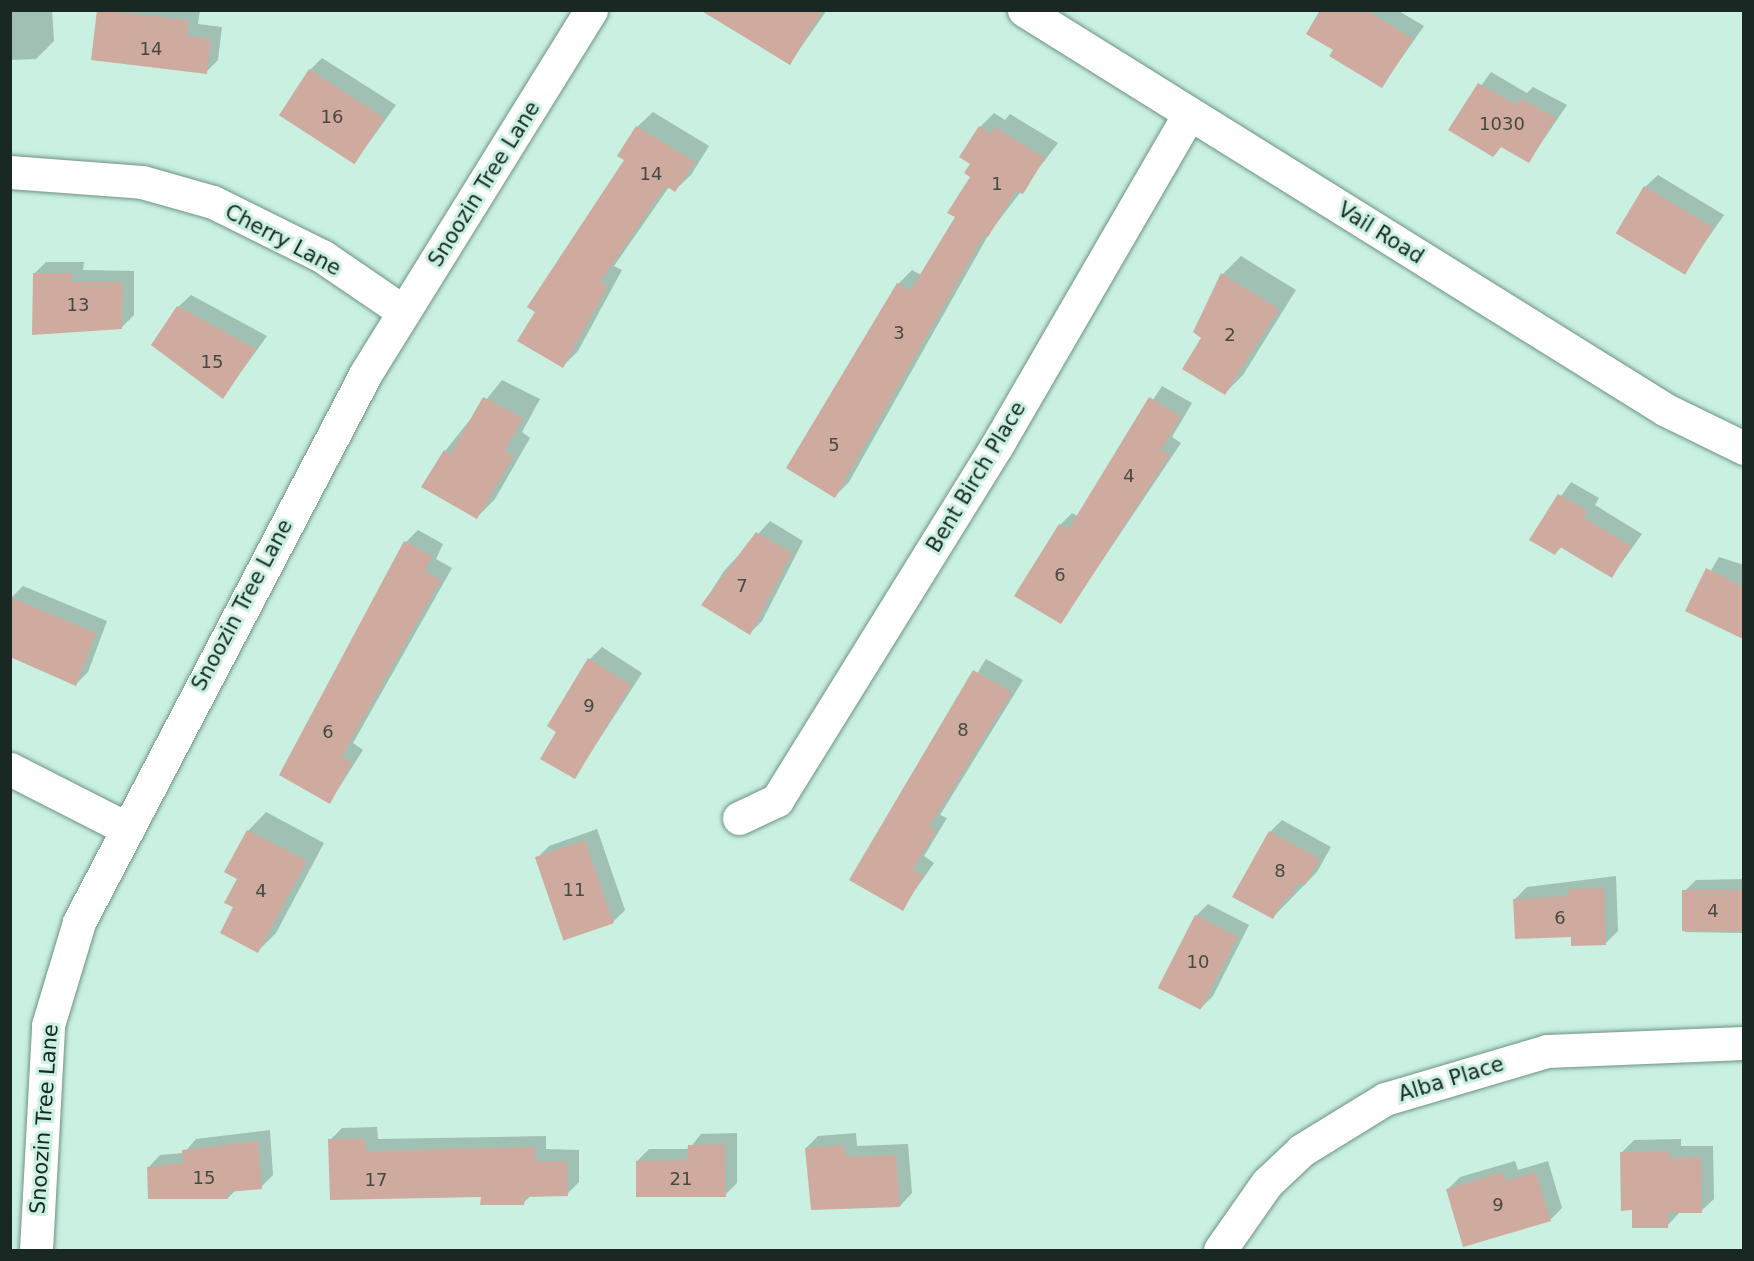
<!DOCTYPE html>
<html>
<head>
<meta charset="utf-8">
<style>
  body { margin:0 }
  #map { position:relative; width:1754px; height:1261px; overflow:hidden; background:#c9f0e0; font-family:"DejaVu Sans",sans-serif }
  div>[style] { position:absolute }
  .shadow>* { inset:0; background:#0003 }
  .building>* { inset:0; background:#cfab9f; transform-origin:0 0 }
  .roads { filter:drop-shadow(0 0 2px #6e9283) drop-shadow(0 0 2px #6e9283) }
  .minor>* { height:33px; margin:-16.5px; padding:0 16.5px; transform-origin:16.5px; border-radius:16.5px; background:#fff }
  .tertiary>* { height:33px; margin:-16.5px; padding:0 16.5px; transform-origin:16.5px; border-radius:16.5px; background:#fff }
  span { translate:-50% -50%; white-space:nowrap; text-align:center; line-height:1.15; -webkit-text-stroke:6px #c9f0e0; paint-order:stroke }
  .number-label { font-size:18px; color:#464941 }
  .number-label span { -webkit-text-stroke-width:0 }
  .street-label { font-size:21px; color:#192822 }
  .frame { position:absolute; inset:0; border:12px solid #192822; pointer-events:none }
</style>
</head>
<body>
<div id="map">
  <div class="shadow">
    <i style="clip-path:polygon(10px 10px,52px 10px,54px 41px,36px 59px,10px 60px)"></i>
    <i style="clip-path:polygon(98px 10px,200px 10px,198px 24px,222px 27px,218px 60px,206px 72px)"></i>
    <i style="clip-path:polygon(713px 10px,827px 10px,790px 63px)"></i>
    <i style="clip-path:polygon(1321px 10px,1397px 10px,1424px 26px,1382px 86px,1335px 50px)"></i>
    <i style="clip-path:polygon(322px 58px,396px 105px,355px 162px,310px 70px)"></i>
    <i style="clip-path:polygon(1491px 72px,1527px 93px,1533px 87px,1567px 105px,1529px 161px,1502px 146px,1493px 155px,1450px 129px)"></i>
    <i style="clip-path:polygon(653px 112px,709px 146px,691px 175px,675px 190px,669px 187px,614px 266px,622px 270px,578px 351px,563px 366px,637px 127px)"></i>
    <i style="clip-path:polygon(994px 113px,1005px 120px,1010px 114px,1058px 143px,990px 232px,849px 482px,835px 496px,898px 284px,912px 270px,921px 275px,957px 217px,972px 177px,980px 127px)"></i>
    <i style="clip-path:polygon(1658px 175px,1724px 215px,1684px 273px,1645px 187px)"></i>
    <i style="clip-path:polygon(1241px 256px,1296px 290px,1243px 375px,1225px 393px,1203px 337px,1223px 274px)"></i>
    <i style="clip-path:polygon(46px 262px,84px 262px,83px 270px,134px 271px,134px 315px,122px 327px,34px 274px)"></i>
    <i style="clip-path:polygon(191px 295px,267px 336px,223px 397px,178px 307px)"></i>
    <i style="clip-path:polygon(502px 380px,540px 399px,522px 432px,530px 438px,495px 499px,477px 517px,445px 451px)"></i>
    <i style="clip-path:polygon(1162px 386px,1192px 403px,1172px 437px,1181px 443px,1061px 622px,1060px 525px,1072px 513px,1078px 516px)"></i>
    <i style="clip-path:polygon(1571px 482px,1599px 498px,1595px 505px,1642px 534px,1612px 576px,1562px 547px,1555px 553px,1531px 539px)"></i>
    <i style="clip-path:polygon(770px 521px,803px 541px,762px 621px,750px 633px,703px 604px,724px 571px)"></i>
    <i style="clip-path:polygon(418px 530px,443px 544px,436px 559px,452px 568px,353px 743px,363px 750px,330px 802px,281px 774px,406px 542px)"></i>
    <i style="clip-path:polygon(1719px 557px,1744px 565px,1744px 637px,1687px 610px)"></i>
    <i style="clip-path:polygon(23px 586px,107px 621px,88px 672px,76px 684px,11px 598px)"></i>
    <i style="clip-path:polygon(602px 647px,642px 673px,575px 777px,558px 732px,590px 659px)"></i>
    <i style="clip-path:polygon(986px 659px,1023px 680px,940px 815px,947px 818px,924px 856px,934px 863px,902px 909px,851px 880px)"></i>
    <i style="clip-path:polygon(266px 812px,324px 843px,276px 933px,258px 951px,235px 906px,239px 878px,226px 871px,248px 831px)"></i>
    <i style="clip-path:polygon(1282px 820px,1331px 847px,1317px 872px,1273px 917px,1270px 832px)"></i>
    <i style="clip-path:polygon(597px 829px,625px 910px,613px 922px,564px 940px,537px 858px,549px 846px)"></i>
    <i style="clip-path:polygon(1616px 876px,1618px 931px,1606px 943px,1573px 936px,1515px 899px,1527px 887px)"></i>
    <i style="clip-path:polygon(1744px 879px,1744px 933px,1685px 932px,1684px 892px,1696px 880px)"></i>
    <i style="clip-path:polygon(1208px 904px,1249px 925px,1213px 996px,1201px 1008px,1196px 916px)"></i>
    <i style="clip-path:polygon(377px 1127px,378px 1139px,546px 1136px,546px 1149px,579px 1150px,579px 1182px,567px 1194px,532px 1195px,523px 1203px,482px 1196px,330px 1140px,342px 1128px)"></i>
    <i style="clip-path:polygon(270px 1130px,273px 1175px,261px 1187px,236px 1190px,228px 1198px,148px 1168px,160px 1155px,184px 1153px,196px 1139px)"></i>
    <i style="clip-path:polygon(737px 1133px,737px 1183px,725px 1195px,637px 1161px,649px 1149px,689px 1149px,701px 1134px)"></i>
    <i style="clip-path:polygon(856px 1133px,857px 1146px,908px 1144px,912px 1193px,900px 1206px,806px 1148px,818px 1136px)"></i>
    <i style="clip-path:polygon(1681px 1139px,1681px 1146px,1713px 1146px,1714px 1199px,1701px 1211px,1680px 1212px,1667px 1226px,1633px 1209px,1622px 1152px,1634px 1140px)"></i>
    <i style="clip-path:polygon(1515px 1161px,1518px 1170px,1548px 1161px,1562px 1208px,1550px 1220px,1448px 1189px,1460px 1177px)"></i>
  </div>
  <div class="building">
    <i style="clip-path:polygon(97px 10px,188px 20px,187px 36px,211px 39px,207px 74px,91px 60px)"></i>
    <i style="clip-path:polygon(700px 10px,823px 10px,790px 65px)"></i>
    <i style="clip-path:polygon(1320px 10px,1366px 10px,1413px 39px,1382px 88px,1329px 56px,1333px 50px,1306px 34px)"></i>
    <i style="left:309px;top:69px;width:90px;height:55px;rotate:33deg"></i>
    <i style="clip-path:polygon(1478px 83px,1516px 105px,1520px 98px,1556px 118px,1529px 163px,1501px 147px,1493px 157px,1448px 130px)"></i>
    <i style="clip-path:polygon(636px 126px,695px 162px,675px 192px,666px 186px,600px 282px,608px 286px,563px 368px,517px 341px,535px 312px,527px 307px,624px 160px,617px 156px)"></i>
    <i style="clip-path:polygon(979px 126px,991px 134px,995px 127px,1045px 158px,1023px 194px,1016px 191px,988px 237px,984px 235px,835px 498px,786px 468px,897px 283px,910px 291px,955px 217px,947px 213px,970px 177px,964px 173px,970px 164px,959px 157px)"></i>
    <i style="left:1644px;top:186px;width:81px;height:55px;rotate:31deg"></i>
    <i style="clip-path:polygon(33px 273px,72px 273px,72px 282px,123px 282px,122px 329px,32px 335px)"></i>
    <i style="clip-path:polygon(1221px 273px,1279px 309px,1225px 395px,1182px 369px,1201px 338px,1193px 332px)"></i>
    <i style="clip-path:polygon(177px 306px,256px 349px,223px 399px,151px 345px)"></i>
    <i style="clip-path:polygon(483px 397px,523px 418px,505px 451px,514px 456px,477px 519px,421px 487px,444px 450px,450px 455px)"></i>
    <i style="clip-path:polygon(1149px 397px,1181px 416px,1161px 450px,1170px 455px,1061px 624px,1014px 596px,1059px 524px,1068px 530px)"></i>
    <i style="clip-path:polygon(1558px 494px,1588px 511px,1584px 518px,1631px 546px,1612px 578px,1560px 547px,1555px 555px,1529px 540px)"></i>
    <i style="clip-path:polygon(756px 532px,792px 553px,750px 635px,701px 605px)"></i>
    <i style="clip-path:polygon(404px 541px,432px 556px,425px 571px,441px 580px,342px 756px,352px 762px,330px 804px,279px 775px)"></i>
    <i style="clip-path:polygon(1706px 568px,1743px 587px,1743px 639px,1685px 611px)"></i>
    <i style="clip-path:polygon(10px 597px,96px 633px,76px 686px,10px 657px)"></i>
    <i style="clip-path:polygon(588px 658px,631px 685px,575px 779px,540px 759px,556px 732px,547px 726px)"></i>
    <i style="clip-path:polygon(973px 670px,1012px 692px,929px 827px,936px 831px,913px 869px,923px 875px,903px 911px,849px 880px)"></i>
    <i style="clip-path:polygon(247px 830px,307px 861px,258px 953px,220px 933px,233px 907px,224px 903px,237px 879px,224px 872px)"></i>
    <i style="clip-path:polygon(1269px 831px,1320px 859px,1305px 885px,1299px 882px,1290px 899px,1286px 896px,1273px 919px,1232px 897px)"></i>
    <i style="left:585px;top:840px;width:88px;height:53px;rotate:71deg"></i>
    <i style="clip-path:polygon(1604px 888px,1606px 945px,1571px 946px,1571px 937px,1515px 939px,1513px 899px,1569px 896px,1568px 889px)"></i>
    <i style="left:1743px;top:890px;width:41px;height:61px;rotate:90deg"></i>
    <i style="left:1195px;top:915px;width:48px;height:82px;rotate:27deg"></i>
    <i style="clip-path:polygon(328px 1139px,365px 1139px,366px 1151px,535px 1147px,535px 1161px,567px 1161px,568px 1196px,525px 1197px,524px 1205px,480px 1205px,481px 1197px,330px 1200px)"></i>
    <i style="clip-path:polygon(258px 1141px,262px 1189px,228px 1192px,228px 1199px,148px 1199px,147px 1167px,183px 1163px,182px 1150px)"></i>
    <i style="clip-path:polygon(725px 1144px,726px 1197px,636px 1197px,636px 1161px,687px 1160px,688px 1145px)"></i>
    <i style="clip-path:polygon(844px 1145px,846px 1157px,896px 1155px,900px 1207px,811px 1210px,805px 1148px)"></i>
    <i style="clip-path:polygon(1670px 1151px,1670px 1158px,1701px 1157px,1702px 1213px,1668px 1213px,1668px 1228px,1632px 1228px,1632px 1210px,1621px 1211px,1620px 1152px)"></i>
    <i style="clip-path:polygon(1503px 1172px,1506px 1181px,1536px 1172px,1551px 1221px,1463px 1247px,1446px 1189px)"></i>
  </div>
  <div class="roads">
    <div class="minor">
      <i style="left:10px;top:172px;width:132px;rotate:4.3deg"></i>
      <i style="left:142px;top:182px;width:74px;rotate:15.7deg"></i>
      <i style="left:213px;top:202px;width:122px;rotate:26.4deg"></i>
      <i style="left:322px;top:256px;width:99px;rotate:34.3deg"></i>
      <i style="left:10px;top:769px;width:130px;rotate:27deg"></i>
      <i style="left:739px;top:818px;width:42px;rotate:-25.3deg"></i>
      <i style="left:777px;top:800px;width:415px;rotate:-58.2deg"></i>
      <i style="left:996px;top:447px;width:385px;rotate:-59.9deg"></i>
      <i style="left:36px;top:1250px;width:225px;rotate:-86.9deg"></i>
      <i style="left:48px;top:1025px;width:108px;rotate:-73.2deg"></i>
      <i style="left:79px;top:922px;width:619px;rotate:-62.4deg"></i>
      <i style="left:366px;top:373px;width:427px;rotate:-58.2deg"></i>
      <i style="left:1220px;top:1250px;width:82px;rotate:-55deg"></i>
      <i style="left:1267px;top:1183px;width:48px;rotate:-43.3deg"></i>
      <i style="left:1302px;top:1150px;width:97px;rotate:-31.6deg"></i>
      <i style="left:1385px;top:1099px;width:169px;rotate:-16.5deg"></i>
      <i style="left:1547px;top:1051px;width:197px;rotate:-2.3deg"></i>
    </div>
    <div class="tertiary">
      <i style="left:1024px;top:10px;width:756px;rotate:31.93deg"></i>
      <i style="left:1666px;top:410px;width:87px;rotate:26deg"></i>
    </div>
  </div>
  <div class="number-label">
    <span style="left:151px;top:49px">14</span>
    <span style="left:332px;top:117px">16</span>
    <span style="left:1502px;top:124px">1030</span>
    <span style="left:651px;top:174px">14</span>
    <span style="left:997px;top:184px">1</span>
    <span style="left:78px;top:305px">13</span>
    <span style="left:899px;top:333px">3</span>
    <span style="left:1230px;top:335px">2</span>
    <span style="left:212px;top:362px">15</span>
    <span style="left:834px;top:445px">5</span>
    <span style="left:1129px;top:476px">4</span>
    <span style="left:1060px;top:575px">6</span>
    <span style="left:742px;top:586px">7</span>
    <span style="left:589px;top:706px">9</span>
    <span style="left:963px;top:730px">8</span>
    <span style="left:328px;top:732px">6</span>
    <span style="left:1280px;top:871px">8</span>
    <span style="left:574px;top:890px">11</span>
    <span style="left:261px;top:891px">4</span>
    <span style="left:1713px;top:911px">4</span>
    <span style="left:1560px;top:918px">6</span>
    <span style="left:1198px;top:962px">10</span>
    <span style="left:204px;top:1178px">15</span>
    <span style="left:681px;top:1179px">21</span>
    <span style="left:376px;top:1180px">17</span>
    <span style="left:1498px;top:1205px">9</span>
  </div>
  <div class="street-label">
    <span style="left:484px;top:184px;rotate:-58deg">Snoozin Tree Lane</span>
    <span style="left:1381px;top:233px;rotate:32deg">Vail Road</span>
    <span style="left:283px;top:240px;rotate:28deg">Cherry Lane</span>
    <span style="left:976px;top:477px;rotate:-59deg">Bent Birch Place</span>
    <span style="left:242px;top:605px;rotate:-62deg">Snoozin Tree Lane</span>
    <span style="left:1451px;top:1079px;rotate:-17deg">Alba Place</span>
    <span style="left:44px;top:1119px;rotate:-86deg">Snoozin Tree Lane</span>
  </div>
  <div class="frame"></div>
</div>
</body>
</html>
